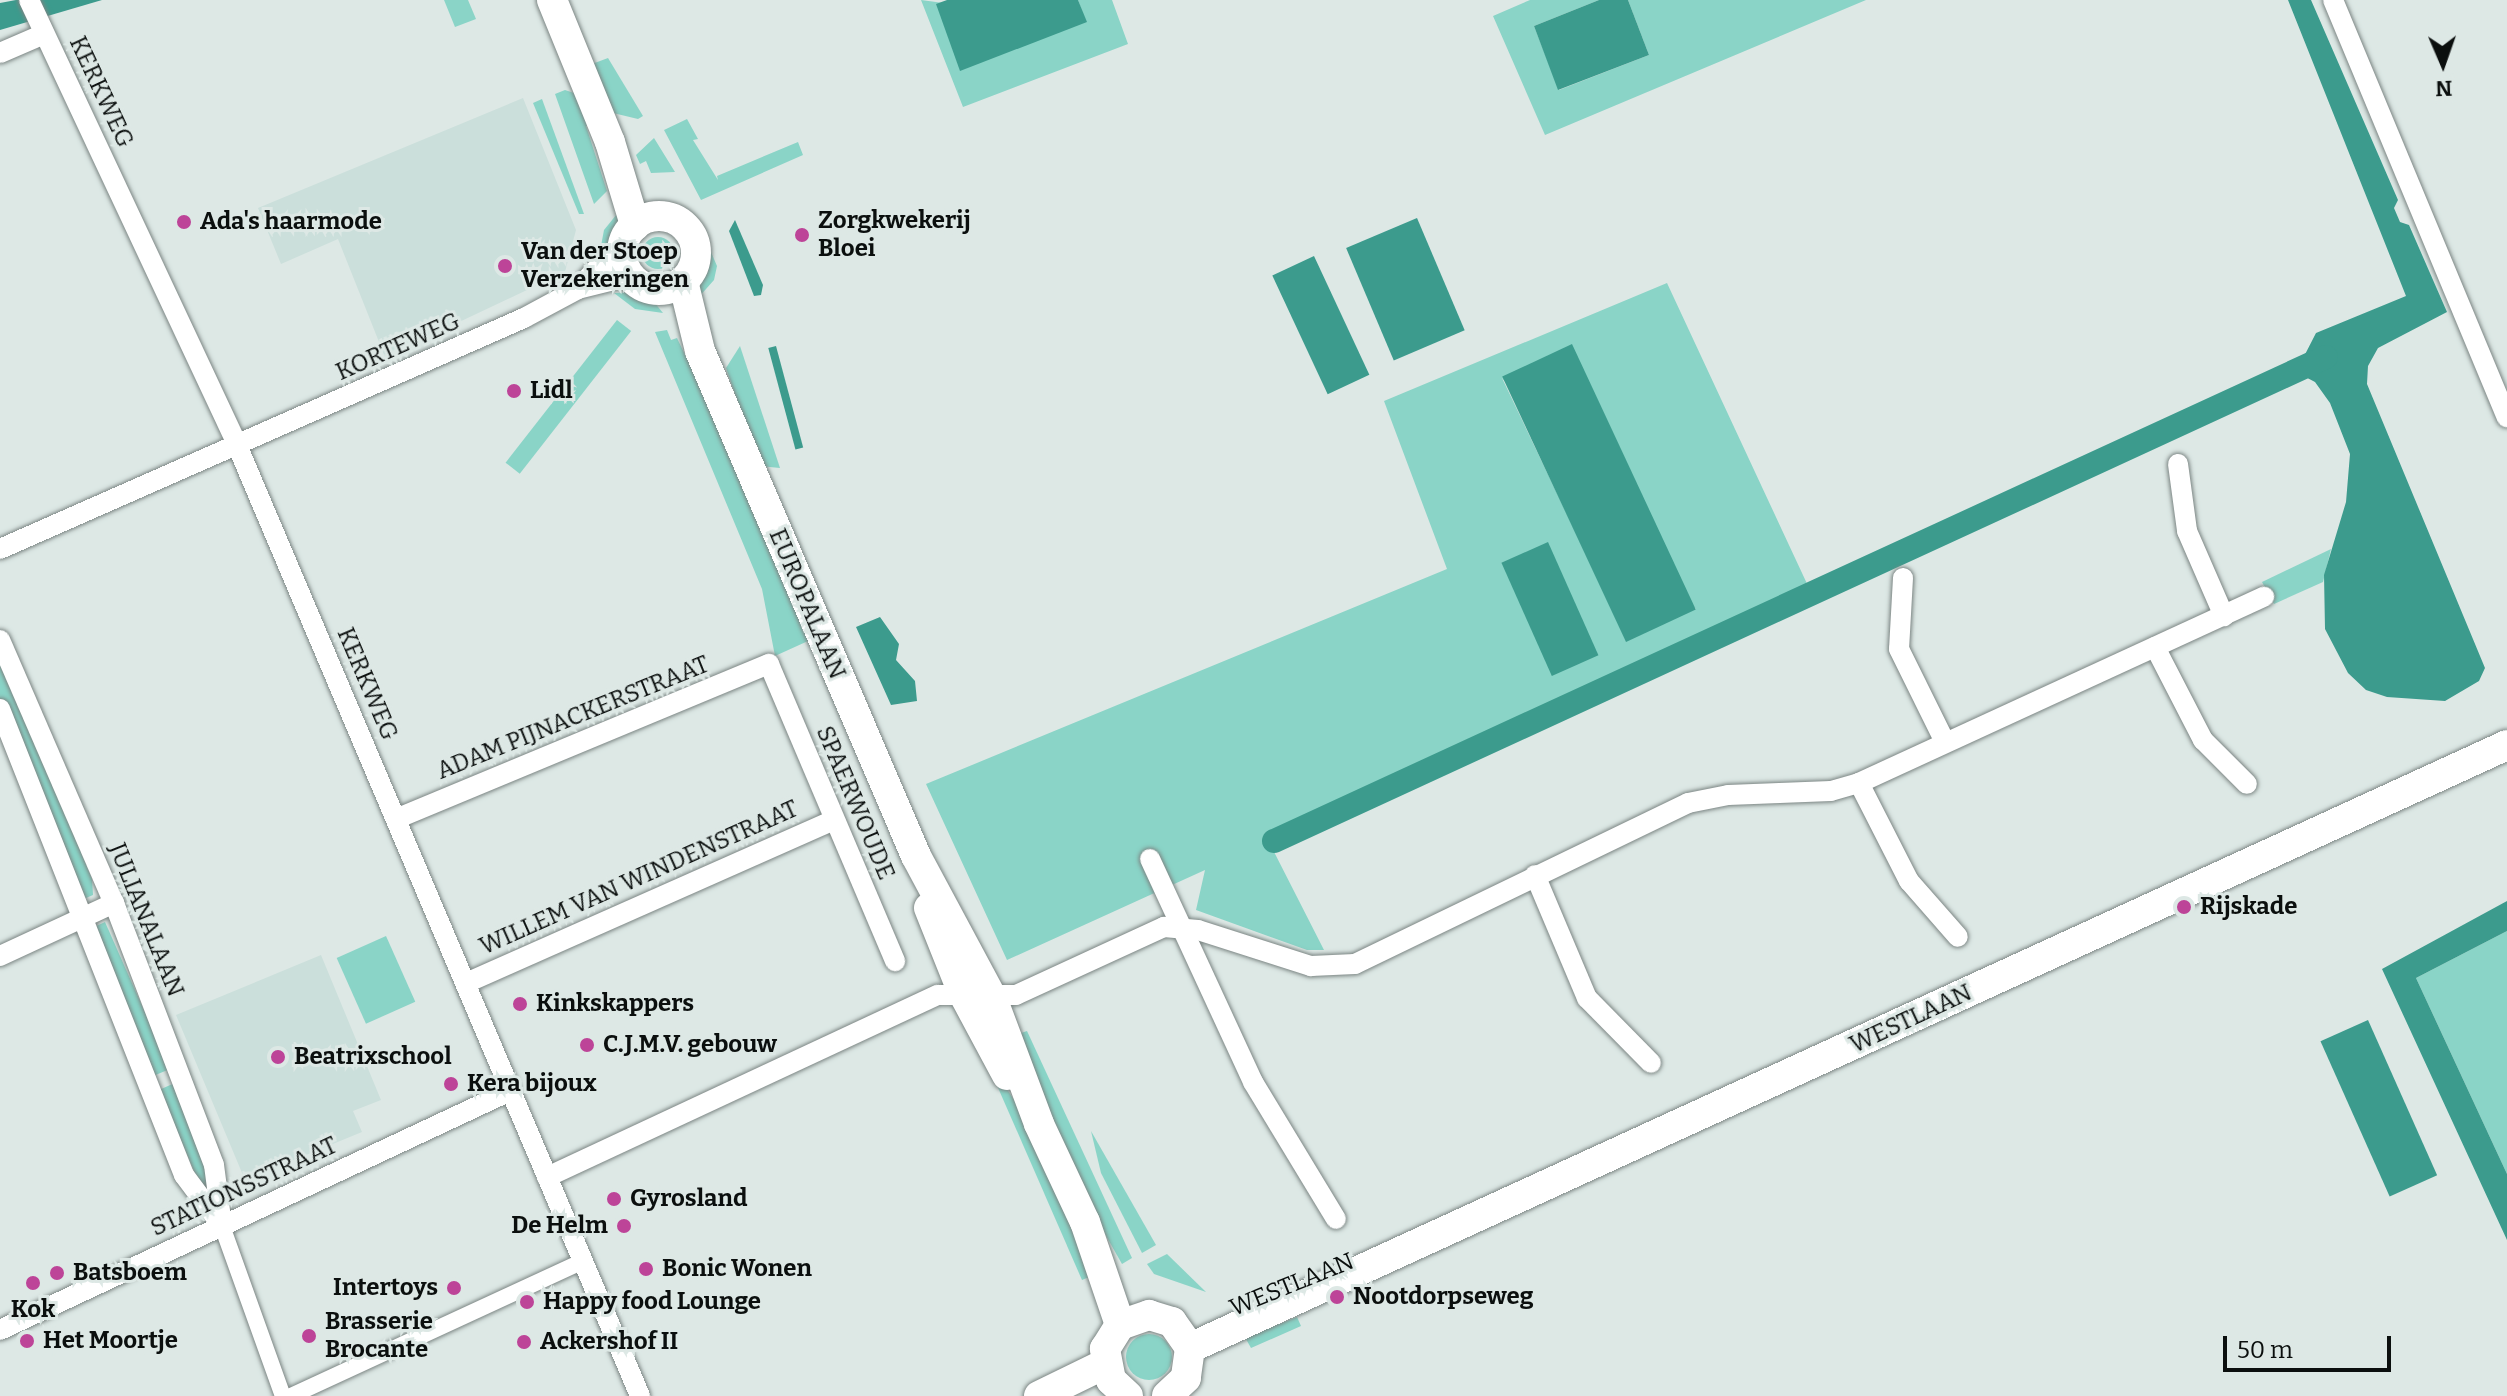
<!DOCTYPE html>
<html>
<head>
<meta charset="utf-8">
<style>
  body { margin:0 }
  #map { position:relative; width:2507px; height:1396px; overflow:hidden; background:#dde8e5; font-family:Bitter,serif }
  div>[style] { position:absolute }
  .built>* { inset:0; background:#cbdfdb }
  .green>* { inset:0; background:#8ad4c7; transform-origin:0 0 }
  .round { border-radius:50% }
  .water>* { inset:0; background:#3c9b8d; transform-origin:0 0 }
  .canal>* { height:24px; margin:-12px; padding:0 12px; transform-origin:12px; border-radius:12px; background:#3c9b8d }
  .roads { filter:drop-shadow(0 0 2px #7b8583) drop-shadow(0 0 2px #7b8583) }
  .pedestrian>* { height:16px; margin:-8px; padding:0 8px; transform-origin:8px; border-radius:8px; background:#fff }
  .minor>* { height:20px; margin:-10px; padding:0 10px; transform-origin:10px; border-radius:10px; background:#fff }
  .secondary>* { height:30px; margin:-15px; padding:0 15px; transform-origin:15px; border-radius:15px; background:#fff }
  .secondary>.ring { margin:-15px; padding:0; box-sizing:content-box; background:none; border:30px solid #fff; border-radius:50% }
  .dots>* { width:22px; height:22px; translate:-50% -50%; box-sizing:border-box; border:4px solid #dde8e5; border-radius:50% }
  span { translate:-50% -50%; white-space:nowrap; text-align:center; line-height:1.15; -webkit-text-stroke:6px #dde8e5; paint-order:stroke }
  .street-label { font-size:24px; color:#0b0f0e }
  .poi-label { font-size:24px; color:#0b0f0e; font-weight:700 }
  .left { translate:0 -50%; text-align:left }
  .right { translate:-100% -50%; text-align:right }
  .north { position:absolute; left:2403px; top:24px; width:80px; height:80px; -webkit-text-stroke:6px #dde8e5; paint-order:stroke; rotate:178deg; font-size:22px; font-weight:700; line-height:32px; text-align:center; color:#0b0f0e }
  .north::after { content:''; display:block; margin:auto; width:28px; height:36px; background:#0b0f0e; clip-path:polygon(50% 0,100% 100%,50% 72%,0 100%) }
  .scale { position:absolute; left:2223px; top:1336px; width:168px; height:36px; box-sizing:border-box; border:4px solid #0b0f0e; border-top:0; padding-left:10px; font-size:24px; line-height:28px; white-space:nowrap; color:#0b0f0e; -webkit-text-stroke:6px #dde8e5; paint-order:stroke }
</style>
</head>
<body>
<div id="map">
  <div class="built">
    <i style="clip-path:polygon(523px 98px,576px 230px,565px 272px,385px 357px,338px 239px,281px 264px,258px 208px)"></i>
    <i style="clip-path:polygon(321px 955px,381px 1100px,353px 1111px,362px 1132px,245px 1180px,176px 1015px)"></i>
  </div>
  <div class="green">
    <i style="clip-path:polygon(444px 0,468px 0,476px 19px,455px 27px)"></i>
    <i style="clip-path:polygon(921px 0,1086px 22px,1078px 0,1112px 0,1128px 44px,963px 107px)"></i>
    <i style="clip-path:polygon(1530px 0,1599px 0,1534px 26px,1559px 90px,1649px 55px,1628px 0,1866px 0,1545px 135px,1493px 16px)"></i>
    <i style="clip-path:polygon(608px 58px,643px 116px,638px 119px,613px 113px,592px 64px)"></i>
    <i style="clip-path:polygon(565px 90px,577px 94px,592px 123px,586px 126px,607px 191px,594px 204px,555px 94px)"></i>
    <i style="clip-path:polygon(542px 99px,584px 214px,579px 214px,533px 103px)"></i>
    <i style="clip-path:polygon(687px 119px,698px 139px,693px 140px,718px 180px,717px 176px,798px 142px,803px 155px,701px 200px,664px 130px)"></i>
    <i style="clip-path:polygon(654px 138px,675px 172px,651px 173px,646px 161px,640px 164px,636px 155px)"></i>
    <i style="clip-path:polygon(621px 209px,621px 232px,599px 257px,604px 230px)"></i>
    <i style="clip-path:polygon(698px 222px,717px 266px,714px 280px,698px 298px,704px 247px,693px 224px)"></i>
    <i class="round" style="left:642px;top:237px;width:32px;height:32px"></i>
    <i style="clip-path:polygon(evenodd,1667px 283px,1809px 588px,1267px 838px,1324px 950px,1307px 950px,1196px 910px,1205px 870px,1007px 960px,926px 784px,1447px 569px,1384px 401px,1667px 283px,1502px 378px,1696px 609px,1626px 638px,1502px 378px)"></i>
    <i style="clip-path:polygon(637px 292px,654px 302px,663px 313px,635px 309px,614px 293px)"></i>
    <i style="left:617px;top:320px;width:18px;height:181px;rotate:38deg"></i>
    <i style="clip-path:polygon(667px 330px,671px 340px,677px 338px,724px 436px,808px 641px,775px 656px,762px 589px,655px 332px)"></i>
    <i style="clip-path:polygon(740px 346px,780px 468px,760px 466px,726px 368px)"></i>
    <i style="clip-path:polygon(2331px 549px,2323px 582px,2274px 604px,2262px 582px)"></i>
    <i style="clip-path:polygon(0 655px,92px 879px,93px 895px,86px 898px,79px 896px,0 699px)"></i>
    <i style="clip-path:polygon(105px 922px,170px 1069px,153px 1076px,94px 927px)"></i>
    <i style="clip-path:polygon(2507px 931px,2507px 1174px,2416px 978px)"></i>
    <i style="left:386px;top:936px;width:72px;height:54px;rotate:66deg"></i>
    <i style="clip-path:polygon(1027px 1031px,1132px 1258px,1122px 1264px,1092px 1211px,1015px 1035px)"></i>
    <i style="clip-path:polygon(982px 1051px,1022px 1112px,1094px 1275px,1082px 1280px)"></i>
    <i style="clip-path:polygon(177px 1082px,210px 1168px,208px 1203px,159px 1090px)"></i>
    <i style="clip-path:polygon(1091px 1131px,1156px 1245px,1142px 1253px,1101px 1173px)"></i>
    <i style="clip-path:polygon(1167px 1254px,1206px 1292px,1154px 1274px,1147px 1264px)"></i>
    <i style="clip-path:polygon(1297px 1317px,1301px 1326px,1251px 1348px,1242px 1332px,1267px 1329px)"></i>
    <i class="round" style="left:1126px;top:1334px;width:46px;height:46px"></i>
  </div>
  <div class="water">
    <i style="clip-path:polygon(16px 0,102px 0,0 30px,0 3px)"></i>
    <i style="clip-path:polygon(947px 0,1078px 0,1087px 22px,960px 71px,936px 4px)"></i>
    <i style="clip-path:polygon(1599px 0,1628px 0,1649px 55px,1558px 90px,1534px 26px)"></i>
    <i style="clip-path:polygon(2288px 0,2311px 0,2398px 200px,2394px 208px,2400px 222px,2409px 225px,2447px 312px,2378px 348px,2368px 366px,2367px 384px,2485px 668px,2479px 681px,2445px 701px,2387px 697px,2366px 690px,2348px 673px,2325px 629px,2324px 575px,2346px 502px,2350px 454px,2330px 403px,2315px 382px,2296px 372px,2316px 333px,2406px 296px)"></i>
    <i style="left:1417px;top:218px;width:122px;height:77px;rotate:67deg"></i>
    <i style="clip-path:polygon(735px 220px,763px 285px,761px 295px,754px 296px,729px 231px)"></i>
    <i style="left:1314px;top:256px;width:131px;height:46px;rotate:65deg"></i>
    <i style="left:1572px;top:344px;width:293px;height:77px;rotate:65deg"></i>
    <i style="left:776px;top:346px;width:105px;height:8px;rotate:75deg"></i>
    <i style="left:1548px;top:542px;width:124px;height:51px;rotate:66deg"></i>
    <i style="clip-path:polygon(880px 617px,899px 644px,896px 660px,915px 681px,917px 701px,891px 705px,856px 627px)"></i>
    <i style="clip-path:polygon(2507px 901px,2507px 931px,2416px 978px,2507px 1174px,2507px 1240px,2382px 969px)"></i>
    <i style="left:2368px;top:1020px;width:170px;height:52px;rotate:66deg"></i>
  </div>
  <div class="canal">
    <i style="left:1274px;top:841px;width:1158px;rotate:-24.71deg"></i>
  </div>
  <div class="roads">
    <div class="pedestrian">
      <i style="left:222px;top:1226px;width:181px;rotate:70.3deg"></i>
      <i style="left:291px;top:1396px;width:322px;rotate:-24.8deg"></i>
    </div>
    <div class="minor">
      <i style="left:29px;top:0;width:491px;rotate:64.9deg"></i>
      <i style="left:237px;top:445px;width:1033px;rotate:67.03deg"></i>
      <i style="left:2333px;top:0;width:452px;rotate:67.4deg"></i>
      <i style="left:0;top:53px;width:48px;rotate:-23.4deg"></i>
      <i style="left:578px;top:289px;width:54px;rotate:-14deg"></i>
      <i style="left:2178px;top:464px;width:68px;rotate:82.3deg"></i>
      <i style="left:2187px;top:531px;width:93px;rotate:66.5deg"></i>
      <i style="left:0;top:549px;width:573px;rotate:-23.79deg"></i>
      <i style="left:524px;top:318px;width:61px;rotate:-28.2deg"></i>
      <i style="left:578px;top:289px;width:24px;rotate:-48deg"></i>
      <i style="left:594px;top:271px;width:32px;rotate:-28deg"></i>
      <i style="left:1903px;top:578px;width:71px;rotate:93.2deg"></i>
      <i style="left:1899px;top:649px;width:104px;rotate:63.7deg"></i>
      <i style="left:0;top:640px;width:287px;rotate:66.6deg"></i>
      <i style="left:114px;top:903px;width:280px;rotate:69.1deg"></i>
      <i style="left:214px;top:1165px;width:62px;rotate:82.5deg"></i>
      <i style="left:2155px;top:647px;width:105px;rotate:62.7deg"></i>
      <i style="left:2203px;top:740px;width:62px;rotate:45deg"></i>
      <i style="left:0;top:709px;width:501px;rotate:68.45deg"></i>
      <i style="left:184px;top:1175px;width:64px;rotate:53.3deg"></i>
      <i style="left:1859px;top:783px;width:110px;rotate:63deg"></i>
      <i style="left:1909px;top:881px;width:74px;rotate:48.8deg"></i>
      <i style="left:396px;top:819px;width:404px;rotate:-22.6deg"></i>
      <i style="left:769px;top:664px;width:323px;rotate:67deg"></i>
      <i style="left:1150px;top:859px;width:246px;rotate:65.2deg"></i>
      <i style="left:1253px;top:1082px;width:160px;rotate:58.8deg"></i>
      <i style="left:1535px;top:875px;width:134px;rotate:67.1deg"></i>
      <i style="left:1587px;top:998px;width:91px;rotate:45.4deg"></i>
      <i style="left:0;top:956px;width:126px;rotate:-24.9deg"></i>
      <i style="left:466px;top:983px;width:402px;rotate:-23.9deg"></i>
      <i style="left:547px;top:1177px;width:431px;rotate:-25deg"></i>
      <i style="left:938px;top:995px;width:78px"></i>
      <i style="left:1016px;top:995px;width:163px;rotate:-24.7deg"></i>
      <i style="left:1164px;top:927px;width:34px;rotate:5deg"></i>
      <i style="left:1198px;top:930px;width:119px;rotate:17.7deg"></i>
      <i style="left:1311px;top:966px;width:44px;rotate:-2.6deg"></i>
      <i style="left:1355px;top:964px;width:370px;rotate:-25.8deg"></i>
      <i style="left:1688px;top:803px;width:41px;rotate:-11.3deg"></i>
      <i style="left:1728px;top:795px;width:103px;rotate:-2.2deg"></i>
      <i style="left:1831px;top:791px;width:29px;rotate:-16deg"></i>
      <i style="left:1859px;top:783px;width:446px;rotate:-24.7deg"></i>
      <i style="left:0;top:1330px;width:563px;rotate:-25.11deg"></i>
    </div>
    <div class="secondary">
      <i style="left:552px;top:0;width:153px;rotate:67.8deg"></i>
      <i style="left:610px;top:142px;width:87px;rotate:73.2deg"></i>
      <i class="ring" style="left:622px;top:216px;width:44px;height:44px"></i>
      <i style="left:683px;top:281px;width:72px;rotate:76.3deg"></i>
      <i style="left:700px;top:351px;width:549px;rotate:66.84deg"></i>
      <i style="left:916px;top:856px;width:161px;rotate:61.8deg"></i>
      <i style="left:992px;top:998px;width:134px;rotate:69.5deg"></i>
      <i style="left:1039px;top:1124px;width:108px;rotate:64.9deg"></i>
      <i style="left:1085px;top:1222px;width:109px;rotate:71.2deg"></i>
      <i style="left:929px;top:908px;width:92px;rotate:68.2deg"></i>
      <i style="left:963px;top:993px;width:93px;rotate:61.8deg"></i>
      <i style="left:1190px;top:1348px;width:1448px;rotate:-24.6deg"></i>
      <i style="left:1039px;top:1396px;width:73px;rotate:-25.9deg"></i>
      <i style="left:1128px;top:1396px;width:23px;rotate:-137deg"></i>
      <i style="left:1111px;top:1380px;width:32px;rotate:-101deg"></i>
      <i style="left:1105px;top:1349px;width:28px;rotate:-58deg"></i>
      <i style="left:1120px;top:1325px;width:31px;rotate:-19deg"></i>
      <i style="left:1149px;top:1315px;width:24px;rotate:17deg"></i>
      <i style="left:1172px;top:1322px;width:32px;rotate:55deg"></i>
      <i style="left:1190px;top:1348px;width:30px;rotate:98deg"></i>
      <i style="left:1186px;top:1378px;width:26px;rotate:137deg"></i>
    </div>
  </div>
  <div class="dots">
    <i style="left:184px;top:222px;background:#bd4498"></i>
    <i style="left:802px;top:235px;background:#bd4498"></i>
    <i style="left:505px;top:266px;background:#bd4498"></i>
    <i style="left:514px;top:391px;background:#bd4498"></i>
    <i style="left:2184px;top:907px;background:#bd4498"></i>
    <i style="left:520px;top:1004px;background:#bd4498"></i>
    <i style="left:587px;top:1045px;background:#bd4498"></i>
    <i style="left:278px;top:1057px;background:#bd4498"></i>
    <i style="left:451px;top:1084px;background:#bd4498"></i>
    <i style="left:614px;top:1199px;background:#bd4498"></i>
    <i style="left:624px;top:1226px;background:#bd4498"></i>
    <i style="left:646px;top:1269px;background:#bd4498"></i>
    <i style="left:57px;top:1273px;background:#bd4498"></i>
    <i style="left:33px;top:1283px;background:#bd4498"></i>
    <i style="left:454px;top:1288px;background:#bd4498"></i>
    <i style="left:1337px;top:1297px;background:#bd4498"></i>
    <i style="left:527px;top:1302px;background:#bd4498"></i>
    <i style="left:309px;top:1336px;background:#bd4498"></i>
    <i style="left:27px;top:1341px;background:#bd4498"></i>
    <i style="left:524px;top:1342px;background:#bd4498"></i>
  </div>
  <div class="street-label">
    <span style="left:101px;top:92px;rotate:65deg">KERKWEG</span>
    <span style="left:398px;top:347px;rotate:-24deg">KORTEWEG</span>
    <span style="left:807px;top:604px;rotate:67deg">EUROPALAAN</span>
    <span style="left:367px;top:684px;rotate:67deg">KERKWEG</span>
    <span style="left:573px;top:718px;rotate:-22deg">ADAM PIJNACKERSTRAAT</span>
    <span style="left:855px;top:803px;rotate:67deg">SPAERWOUDE</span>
    <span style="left:639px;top:878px;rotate:-24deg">WILLEM VAN WINDENSTRAAT</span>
    <span style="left:146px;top:920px;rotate:68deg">JULIANALAAN</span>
    <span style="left:1911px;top:1019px;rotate:-25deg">WESTLAAN</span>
    <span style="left:244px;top:1187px;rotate:-25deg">STATIONSSTRAAT</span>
    <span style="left:1292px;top:1285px;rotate:-22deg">WESTLAAN</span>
  </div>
  <div class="poi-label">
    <span class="left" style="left:818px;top:235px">Zorgkwekerij<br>Bloei</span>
    <span class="left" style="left:200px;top:222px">Ada's haarmode</span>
    <span class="left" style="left:521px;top:266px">Van der Stoep<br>Verzekeringen</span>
    <span class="left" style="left:530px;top:391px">Lidl</span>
    <span class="left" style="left:2200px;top:907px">Rijskade</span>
    <span class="left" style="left:536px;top:1004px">Kinkskappers</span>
    <span class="left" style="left:603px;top:1045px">C.J.M.V. gebouw</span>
    <span class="left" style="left:294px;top:1057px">Beatrixschool</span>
    <span class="left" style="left:467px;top:1084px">Kera bijoux</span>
    <span class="left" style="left:630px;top:1199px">Gyrosland</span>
    <span class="right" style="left:608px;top:1226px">De Helm</span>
    <span class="left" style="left:662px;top:1269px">Bonic Wonen</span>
    <span class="left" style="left:73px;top:1273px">Batsboem</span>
    <span class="right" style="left:438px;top:1288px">Intertoys</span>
    <span class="left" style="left:1353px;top:1297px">Nootdorpseweg</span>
    <span class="left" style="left:543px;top:1302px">Happy food Lounge</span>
    <span style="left:33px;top:1310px">Kok</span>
    <span class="left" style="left:325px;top:1336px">Brasserie<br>Brocante</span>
    <span class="left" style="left:43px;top:1341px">Het Moortje</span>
    <span class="left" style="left:540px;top:1342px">Ackershof II</span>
  </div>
  <div class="north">N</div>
  <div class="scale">50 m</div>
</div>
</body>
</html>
